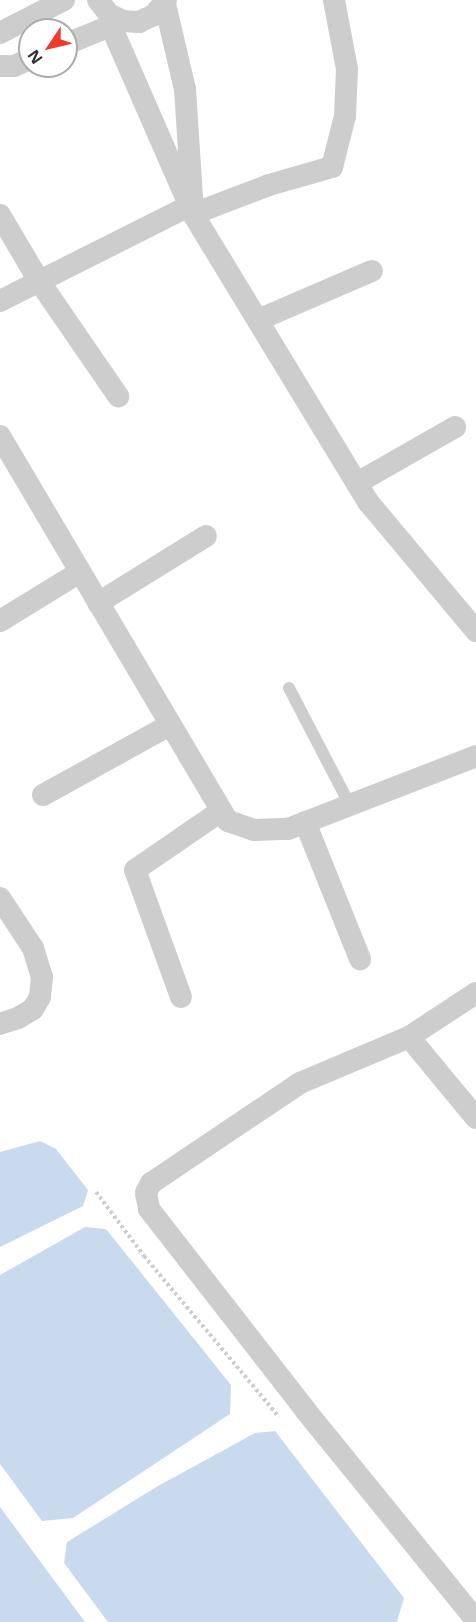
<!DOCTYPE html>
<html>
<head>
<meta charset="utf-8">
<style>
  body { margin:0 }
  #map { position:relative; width:476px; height:1622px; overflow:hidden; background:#fff; font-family:"Noto Sans",sans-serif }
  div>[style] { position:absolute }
  .water>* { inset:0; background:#c9daee }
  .path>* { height:4px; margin-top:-2px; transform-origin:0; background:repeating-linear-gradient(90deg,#cdcdcd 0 3px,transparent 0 6px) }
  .lane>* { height:12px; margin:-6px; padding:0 6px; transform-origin:6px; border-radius:6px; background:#cdcdcd }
  .street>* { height:22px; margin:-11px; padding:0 11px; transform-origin:11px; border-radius:11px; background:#cdcdcd }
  span { translate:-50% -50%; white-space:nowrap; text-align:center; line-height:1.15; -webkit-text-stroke:6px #fff; paint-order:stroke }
  .north { position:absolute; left:18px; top:18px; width:60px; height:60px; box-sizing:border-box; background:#fff; border:2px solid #acacac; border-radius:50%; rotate:235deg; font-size:16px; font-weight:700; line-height:24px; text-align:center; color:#303030 }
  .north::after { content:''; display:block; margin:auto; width:21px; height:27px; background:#ec3a2d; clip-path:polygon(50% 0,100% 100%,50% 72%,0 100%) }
</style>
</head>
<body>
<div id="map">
  <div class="water">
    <i style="clip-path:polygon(40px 1141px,56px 1149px,88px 1190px,83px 1206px,0 1247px,0 1152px)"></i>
    <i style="clip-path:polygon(85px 1227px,106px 1229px,231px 1385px,230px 1414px,73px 1518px,42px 1521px,0 1464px,0 1275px)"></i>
    <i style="clip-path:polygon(275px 1431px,404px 1598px,397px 1622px,108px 1622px,64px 1563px,67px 1542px,158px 1486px,255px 1433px)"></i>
    <i style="clip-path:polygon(0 1507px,85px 1622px,0 1622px)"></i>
  </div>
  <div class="path">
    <i style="left:96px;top:1192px;width:80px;rotate:53.1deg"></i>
    <i style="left:144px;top:1256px;width:210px;rotate:50deg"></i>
  </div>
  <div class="lane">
    <i style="left:289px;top:688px;width:132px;rotate:62.5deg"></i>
  </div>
  <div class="street">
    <i style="left:98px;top:0;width:18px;rotate:52deg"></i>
    <i style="left:109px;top:14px;width:16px;rotate:27deg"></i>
    <i style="left:123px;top:21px;width:16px;rotate:4deg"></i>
    <i style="left:139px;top:22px;width:17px;rotate:-25deg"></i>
    <i style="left:154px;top:15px;width:19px;rotate:-51deg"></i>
    <i style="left:165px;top:4px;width:87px;rotate:76.8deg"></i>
    <i style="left:185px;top:89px;width:125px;rotate:86.3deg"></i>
    <i style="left:193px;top:214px;width:81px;rotate:-20.9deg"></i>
    <i style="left:269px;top:185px;width:66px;rotate:-15.9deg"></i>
    <i style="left:332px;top:167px;width:53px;rotate:-75.7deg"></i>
    <i style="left:345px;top:116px;width:47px;rotate:-87.6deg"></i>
    <i style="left:347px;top:69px;width:70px;rotate:-100.7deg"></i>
    <i style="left:111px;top:26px;width:205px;rotate:66.4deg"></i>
    <i style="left:193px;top:214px;width:338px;rotate:58.7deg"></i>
    <i style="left:369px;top:503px;width:167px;rotate:50.1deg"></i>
    <i style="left:0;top:33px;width:72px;rotate:-27.3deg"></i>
    <i style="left:66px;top:44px;width:61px;rotate:-22deg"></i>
    <i style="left:0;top:66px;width:14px"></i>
    <i style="left:14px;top:66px;width:17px;rotate:-24deg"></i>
    <i style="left:0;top:215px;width:77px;rotate:59.4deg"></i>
    <i style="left:39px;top:281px;width:140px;rotate:55.5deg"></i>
    <i style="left:0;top:301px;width:212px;rotate:-26.7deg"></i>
    <i style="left:258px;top:320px;width:124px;rotate:-23.3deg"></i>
    <i style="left:0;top:436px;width:447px;rotate:59.4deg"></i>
    <i style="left:228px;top:821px;width:28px;rotate:19deg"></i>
    <i style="left:254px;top:830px;width:34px;rotate:-2deg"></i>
    <i style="left:288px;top:829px;width:202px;rotate:-21.2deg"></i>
    <i style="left:357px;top:483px;width:113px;rotate:-29.7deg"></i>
    <i style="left:98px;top:603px;width:127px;rotate:-31.8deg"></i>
    <i style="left:0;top:621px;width:94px;rotate:-31.5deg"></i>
    <i style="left:43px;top:795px;width:145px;rotate:-28.9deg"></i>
    <i style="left:305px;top:822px;width:148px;rotate:68.1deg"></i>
    <i style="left:0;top:898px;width:60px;rotate:56.6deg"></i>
    <i style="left:33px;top:948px;width:30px;rotate:73deg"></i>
    <i style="left:42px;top:977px;width:20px;rotate:96deg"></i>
    <i style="left:40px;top:997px;width:14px;rotate:120deg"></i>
    <i style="left:33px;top:1009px;width:17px;rotate:149deg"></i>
    <i style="left:18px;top:1018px;width:19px;rotate:162deg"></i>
    <i style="left:476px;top:993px;width:80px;rotate:146.7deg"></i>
    <i style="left:409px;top:1037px;width:118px;rotate:157.1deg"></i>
    <i style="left:300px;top:1083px;width:179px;rotate:146.1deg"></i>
    <i style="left:151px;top:1183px;width:11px;rotate:117deg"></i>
    <i style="left:146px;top:1193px;width:16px;rotate:79deg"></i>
    <i style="left:149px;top:1209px;width:256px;rotate:52.1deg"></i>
    <i style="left:306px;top:1411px;width:269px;rotate:50.9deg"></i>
    <i style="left:181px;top:997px;width:135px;rotate:-109.9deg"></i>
    <i style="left:135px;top:870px;width:104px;rotate:-34.5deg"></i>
    <i style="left:409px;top:1037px;width:105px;rotate:50.4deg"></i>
  </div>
  <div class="north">N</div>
</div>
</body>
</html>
